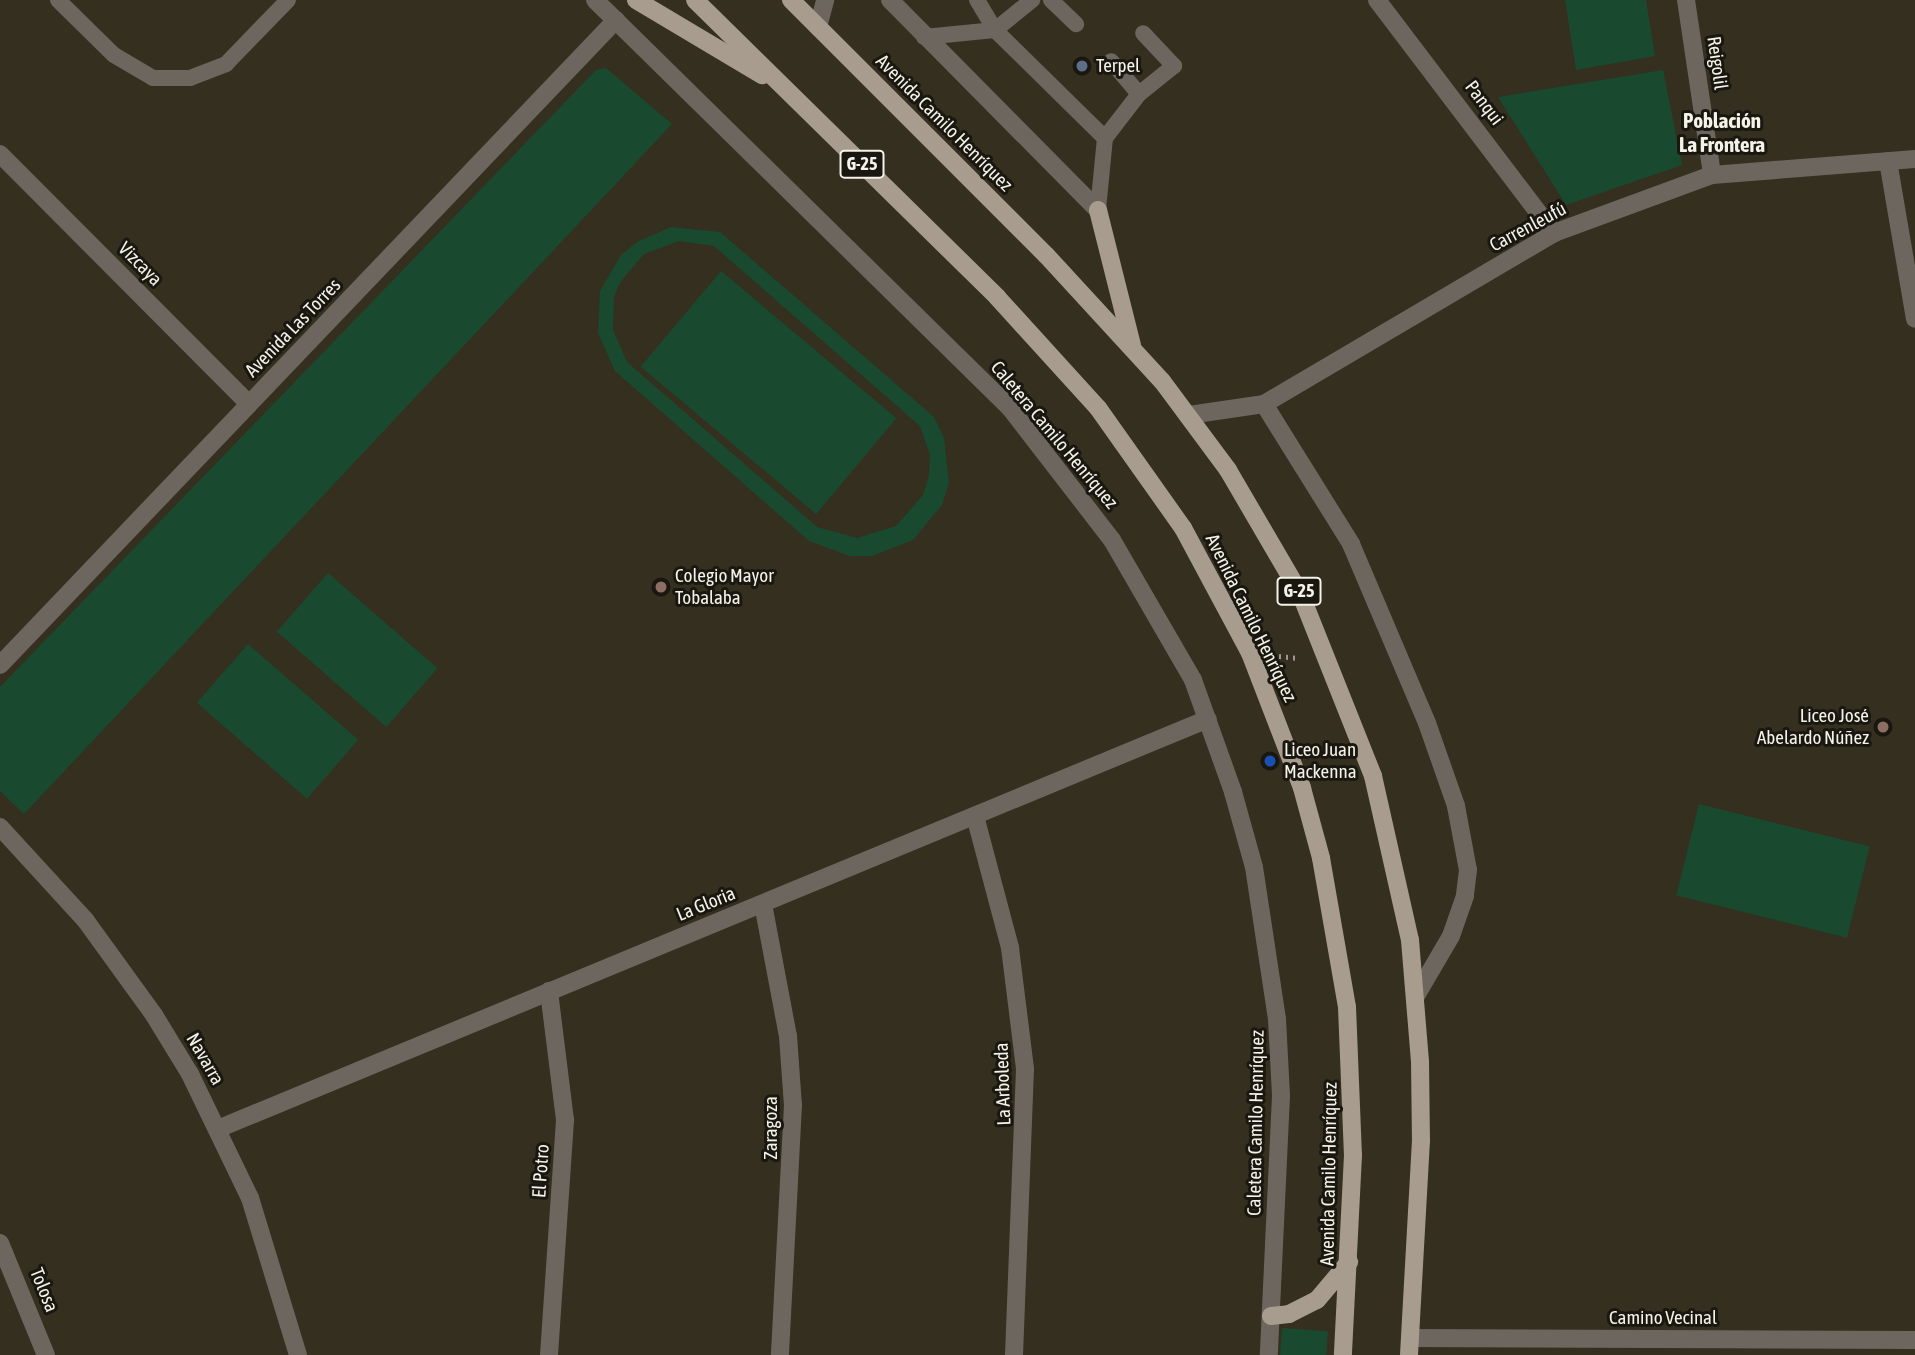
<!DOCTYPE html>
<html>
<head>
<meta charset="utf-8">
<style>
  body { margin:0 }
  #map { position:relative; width:1915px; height:1355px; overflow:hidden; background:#342f1e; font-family:"Asap Condensed",sans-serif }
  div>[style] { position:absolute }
  .green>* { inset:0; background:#194a30; transform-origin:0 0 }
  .path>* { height:4.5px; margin-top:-2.25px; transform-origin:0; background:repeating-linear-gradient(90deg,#9d998c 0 2px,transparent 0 7px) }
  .service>* { height:16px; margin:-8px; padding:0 8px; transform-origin:8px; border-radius:8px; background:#6c665f }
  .minor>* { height:18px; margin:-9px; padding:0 9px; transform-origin:9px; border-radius:9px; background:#6c665f }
  .tertiary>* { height:18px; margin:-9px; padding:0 9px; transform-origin:9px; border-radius:9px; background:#6c665f }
  .primary>* { height:18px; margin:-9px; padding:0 9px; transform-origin:9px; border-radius:9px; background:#a89c8e }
  .dots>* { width:19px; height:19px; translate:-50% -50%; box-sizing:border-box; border:4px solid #191710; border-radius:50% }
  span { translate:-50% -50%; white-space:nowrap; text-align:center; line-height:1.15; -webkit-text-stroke:6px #191710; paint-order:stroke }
  .shield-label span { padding:2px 5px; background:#191710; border:2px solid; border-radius:5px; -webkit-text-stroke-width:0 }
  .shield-label { font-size:18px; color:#f5f2e7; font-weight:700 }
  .street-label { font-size:19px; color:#f5f2e7 }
  .poi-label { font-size:19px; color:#f5f2e7 }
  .left { translate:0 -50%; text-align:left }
  .right { translate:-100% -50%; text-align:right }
  .neighbourhood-label { font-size:21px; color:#f5f2e7; font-weight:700 }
</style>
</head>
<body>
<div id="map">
  <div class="green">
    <i style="clip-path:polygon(1565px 0,1646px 0,1655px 56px,1576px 70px)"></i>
    <i style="clip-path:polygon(606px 68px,672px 124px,24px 814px,0 791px,0 687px,596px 70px)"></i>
    <i style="clip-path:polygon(1663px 70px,1682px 165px,1566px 205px,1498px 97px)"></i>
    <i style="clip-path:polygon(evenodd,671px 227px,720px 232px,934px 417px,944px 438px,949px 483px,942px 505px,913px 540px,872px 556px,850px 556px,809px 541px,615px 371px,598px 333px,600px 291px,621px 255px,637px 242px,671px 227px,679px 241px,714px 246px,920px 426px,930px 455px,929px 476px,923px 495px,896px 526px,857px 538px,817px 527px,627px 362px,613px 330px,614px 296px,621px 281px,644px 254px,679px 241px)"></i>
    <i style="left:721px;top:271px;width:229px;height:125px;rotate:40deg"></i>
    <i style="left:328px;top:573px;width:145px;height:78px;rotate:41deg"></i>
    <i style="left:248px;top:644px;width:146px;height:78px;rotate:41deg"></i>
    <i style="left:1699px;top:804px;width:176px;height:94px;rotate:14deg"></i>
    <i style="left:1282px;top:1328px;width:46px;height:27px;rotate:4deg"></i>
  </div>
  <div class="path">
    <i style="left:1279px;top:656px;width:19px;rotate:6deg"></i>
  </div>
  <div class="service">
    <i style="left:58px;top:0;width:78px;rotate:44.5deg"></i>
    <i style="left:114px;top:55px;width:45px;rotate:30.5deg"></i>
    <i style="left:153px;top:78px;width:37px"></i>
    <i style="left:190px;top:78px;width:39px;rotate:-21deg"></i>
    <i style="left:226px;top:64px;width:89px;rotate:-45.9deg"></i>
    <i style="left:977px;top:0;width:35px;rotate:59deg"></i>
    <i style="left:995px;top:30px;width:48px;rotate:-39deg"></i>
    <i style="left:1051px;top:0;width:35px;rotate:44deg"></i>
    <i style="left:924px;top:37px;width:71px;rotate:-5.6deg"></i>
    <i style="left:995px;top:30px;width:154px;rotate:44.5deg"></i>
    <i style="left:1105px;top:138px;width:72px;rotate:95.6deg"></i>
    <i style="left:1139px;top:94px;width:45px;rotate:-38.7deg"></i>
    <i style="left:1174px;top:66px;width:45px;rotate:-133.2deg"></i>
    <i style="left:1105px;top:138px;width:56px;rotate:-52.3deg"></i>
    <i style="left:1139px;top:94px;width:43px;rotate:-130.3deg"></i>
  </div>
  <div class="minor">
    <i style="left:890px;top:0;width:296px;rotate:45.3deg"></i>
    <i style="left:1377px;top:0;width:293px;rotate:52.8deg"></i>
    <i style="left:1686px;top:0;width:177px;rotate:81.5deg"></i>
    <i style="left:818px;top:27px;width:28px;rotate:-75deg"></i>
    <i style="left:0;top:154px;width:353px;rotate:45.1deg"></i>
    <i style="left:1888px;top:161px;width:160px;rotate:80.3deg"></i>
    <i style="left:1264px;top:404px;width:165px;rotate:58.1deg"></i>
    <i style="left:1351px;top:544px;width:194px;rotate:67deg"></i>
    <i style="left:1427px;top:723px;width:88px;rotate:70.7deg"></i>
    <i style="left:1456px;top:806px;width:65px;rotate:79.4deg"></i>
    <i style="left:1468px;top:870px;width:26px;rotate:97deg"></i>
    <i style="left:1465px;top:896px;width:42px;rotate:109.3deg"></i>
    <i style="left:1451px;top:936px;width:69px;rotate:120.3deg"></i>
    <i style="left:1189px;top:415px;width:76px;rotate:-8.3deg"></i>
    <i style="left:1264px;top:404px;width:337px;rotate:-30.5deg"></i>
    <i style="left:1554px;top:233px;width:168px;rotate:-20.2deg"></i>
    <i style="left:1712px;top:175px;width:204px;rotate:-4.5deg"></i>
    <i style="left:0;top:665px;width:892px;rotate:-46.32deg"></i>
    <i style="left:975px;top:816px;width:137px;rotate:75.1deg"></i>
    <i style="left:1010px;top:948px;width:122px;rotate:82.9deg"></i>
    <i style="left:1025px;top:1069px;width:286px;rotate:92.2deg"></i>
    <i style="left:0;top:827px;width:127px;rotate:47.5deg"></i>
    <i style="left:86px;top:921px;width:116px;rotate:54.1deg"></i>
    <i style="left:154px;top:1015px;width:69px;rotate:58.6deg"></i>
    <i style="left:190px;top:1074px;width:138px;rotate:64.2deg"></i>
    <i style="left:250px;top:1198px;width:164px;rotate:73deg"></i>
    <i style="left:763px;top:904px;width:134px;rotate:79.3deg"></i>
    <i style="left:788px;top:1036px;width:69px;rotate:85.9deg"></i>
    <i style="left:793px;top:1105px;width:250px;rotate:93deg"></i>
    <i style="left:220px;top:1128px;width:1069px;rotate:-22.49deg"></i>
    <i style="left:0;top:1243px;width:121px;rotate:67.7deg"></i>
    <i style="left:1410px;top:1338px;width:505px;rotate:0.23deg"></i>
    <i style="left:549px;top:1355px;width:236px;rotate:-86.1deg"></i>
    <i style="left:565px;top:1120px;width:130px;rotate:-97.1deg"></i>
  </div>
  <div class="tertiary">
    <i style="left:595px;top:0;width:582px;rotate:44.51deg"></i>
    <i style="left:1010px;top:408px;width:167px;rotate:52.3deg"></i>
    <i style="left:1112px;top:540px;width:162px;rotate:59.9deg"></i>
    <i style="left:1193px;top:680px;width:119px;rotate:70.3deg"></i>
    <i style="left:1233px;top:792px;width:78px;rotate:74.4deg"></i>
    <i style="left:1254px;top:867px;width:154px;rotate:81.4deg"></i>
    <i style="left:1277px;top:1019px;width:77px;rotate:87deg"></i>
    <i style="left:1281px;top:1096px;width:259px;rotate:92.7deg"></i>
  </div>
  <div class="primary">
    <i style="left:636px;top:0;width:147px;rotate:30.8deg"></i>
    <i style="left:695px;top:0;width:424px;rotate:44.5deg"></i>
    <i style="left:997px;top:297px;width:150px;rotate:47.7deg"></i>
    <i style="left:1098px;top:408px;width:147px;rotate:54.7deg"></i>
    <i style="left:1183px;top:528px;width:142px;rotate:61.8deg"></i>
    <i style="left:1250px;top:653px;width:145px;rotate:68.9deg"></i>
    <i style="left:1302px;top:788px;width:73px;rotate:74.8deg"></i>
    <i style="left:1321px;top:858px;width:151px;rotate:80.1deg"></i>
    <i style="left:1347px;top:1007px;width:148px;rotate:87.7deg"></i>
    <i style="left:1353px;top:1155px;width:200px;rotate:92.9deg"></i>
    <i style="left:791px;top:0;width:361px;rotate:45deg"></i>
    <i style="left:1046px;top:255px;width:171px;rotate:47.4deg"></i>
    <i style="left:1162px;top:381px;width:111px;rotate:53.4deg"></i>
    <i style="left:1228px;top:470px;width:145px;rotate:59.7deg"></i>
    <i style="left:1301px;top:595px;width:195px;rotate:68.3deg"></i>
    <i style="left:1373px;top:776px;width:168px;rotate:77.3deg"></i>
    <i style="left:1410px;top:940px;width:122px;rotate:85.3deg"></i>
    <i style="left:1420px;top:1062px;width:78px;rotate:89.3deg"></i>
    <i style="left:1421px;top:1140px;width:215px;rotate:93.2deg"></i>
    <i style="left:1098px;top:210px;width:139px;rotate:75.9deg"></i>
    <i style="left:1271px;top:1316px;width:18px;rotate:-6deg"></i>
    <i style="left:1289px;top:1314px;width:31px;rotate:-27deg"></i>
    <i style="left:1317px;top:1300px;width:50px;rotate:-49.9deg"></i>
  </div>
  <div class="dots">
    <i style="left:1082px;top:66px;background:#5c6f8a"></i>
    <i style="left:661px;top:587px;background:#8d6e63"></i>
    <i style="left:1883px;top:727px;background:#8d6e63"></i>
    <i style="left:1270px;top:761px;background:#1a4fb4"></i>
  </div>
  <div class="shield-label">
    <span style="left:862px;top:164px">G-25</span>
    <span style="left:1299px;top:591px">G-25</span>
  </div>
  <div class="street-label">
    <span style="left:1717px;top:63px;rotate:82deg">Reigolil</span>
    <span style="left:1484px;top:103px;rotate:53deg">Panqui</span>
    <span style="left:944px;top:123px;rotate:45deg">Avenida Camilo Henríquez</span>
    <span style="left:1528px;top:227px;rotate:-28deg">Carrenleufú</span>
    <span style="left:140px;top:264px;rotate:45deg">Vizcaya</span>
    <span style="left:293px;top:328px;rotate:-46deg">Avenida Las Torres</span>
    <span style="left:1054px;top:435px;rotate:50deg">Caletera Camilo Henríquez</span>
    <span style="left:1251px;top:618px;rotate:64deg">Avenida Camilo Henríquez</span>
    <span style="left:706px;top:904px;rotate:-22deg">La Gloria</span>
    <span style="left:205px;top:1059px;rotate:60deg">Navarra</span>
    <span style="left:1003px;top:1084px;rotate:-92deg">La Arboleda</span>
    <span style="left:1256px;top:1123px;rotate:-89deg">Caletera Camilo Henríquez</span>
    <span style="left:771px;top:1128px;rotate:-90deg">Zaragoza</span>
    <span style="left:541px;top:1171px;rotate:-86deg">El Potro</span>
    <span style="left:1329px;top:1174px;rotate:-89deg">Avenida Camilo Henríquez</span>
    <span style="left:44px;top:1290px;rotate:68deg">Tolosa</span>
    <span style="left:1663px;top:1318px">Camino Vecinal</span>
  </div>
  <div class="poi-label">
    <span class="left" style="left:1096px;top:66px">Terpel</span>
    <span class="left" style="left:675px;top:587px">Colegio Mayor<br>Tobalaba</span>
    <span class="right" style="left:1869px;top:727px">Liceo José<br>Abelardo Núñez</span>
    <span class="left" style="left:1284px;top:761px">Liceo Juan<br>Mackenna</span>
  </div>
  <div class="neighbourhood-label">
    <span style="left:1722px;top:132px">Población<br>La Frontera</span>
  </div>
</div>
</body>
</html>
